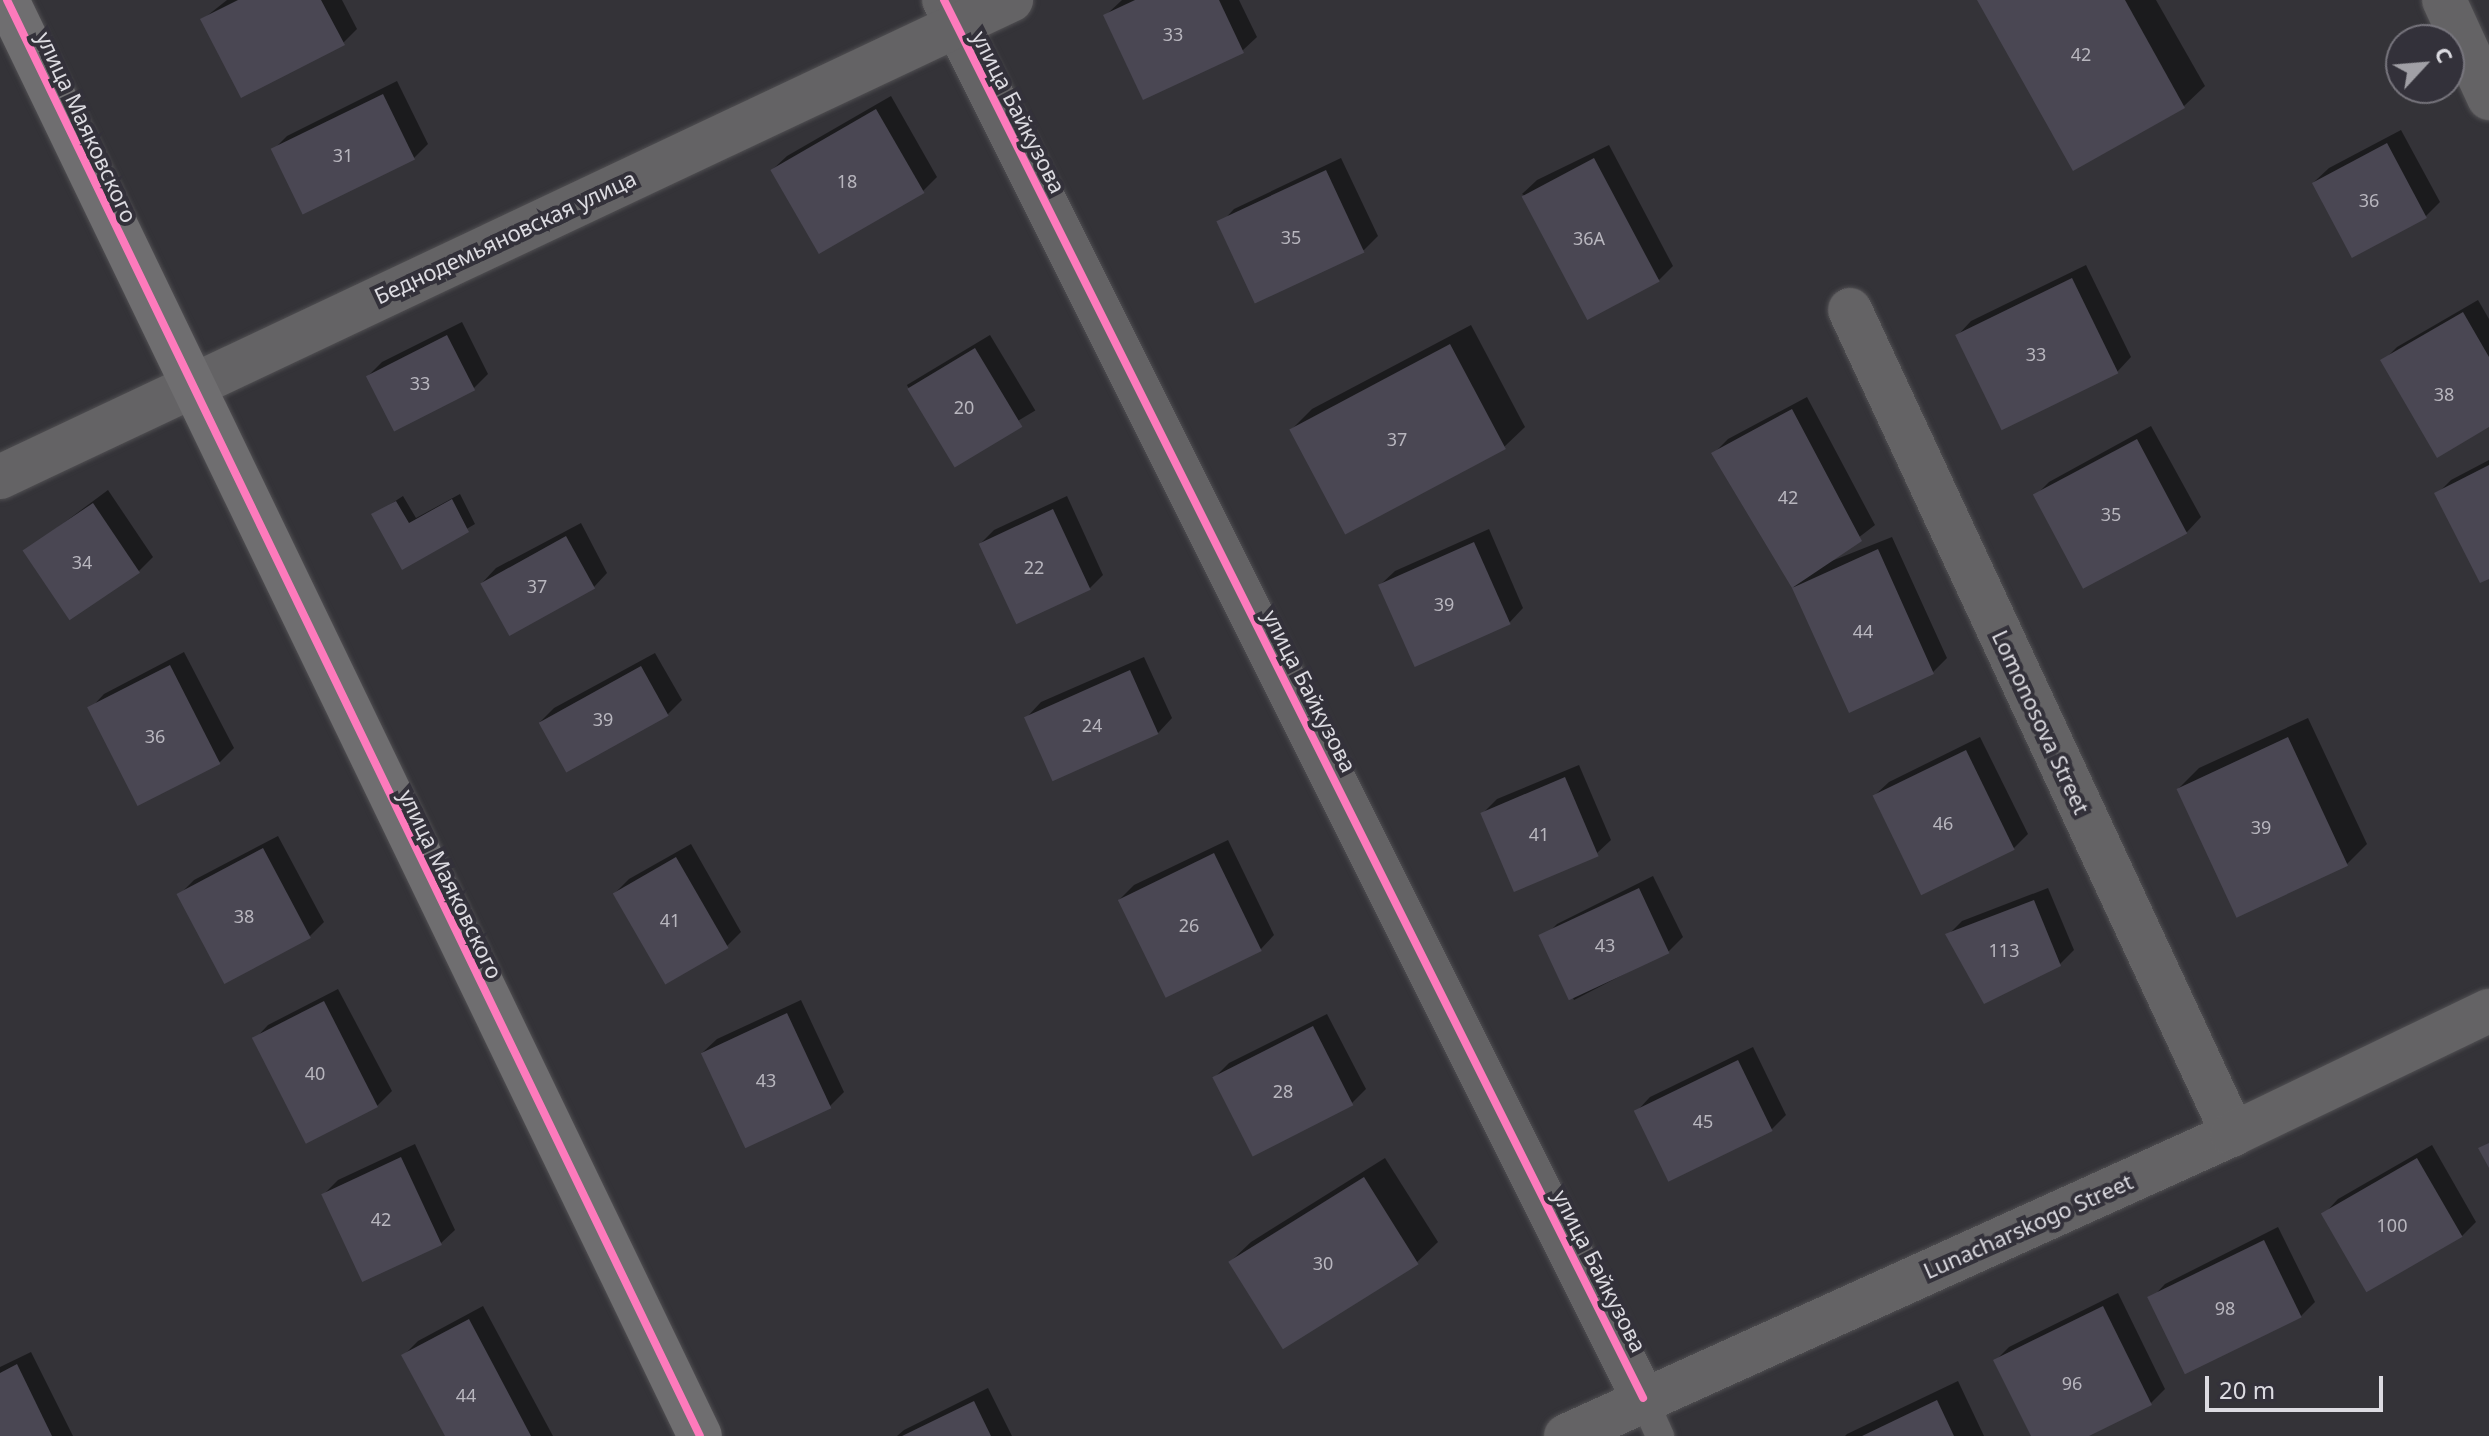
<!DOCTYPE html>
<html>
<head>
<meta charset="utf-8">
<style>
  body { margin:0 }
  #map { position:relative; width:2489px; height:1436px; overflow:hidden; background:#343338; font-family:"Noto Sans",sans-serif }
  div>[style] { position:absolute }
  .shadow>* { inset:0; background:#0007; transform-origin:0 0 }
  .building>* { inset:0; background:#4a4753; transform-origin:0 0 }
  .roads { filter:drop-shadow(0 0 2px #504f52) drop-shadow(0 0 2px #504f52) }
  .lane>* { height:28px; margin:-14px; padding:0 14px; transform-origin:14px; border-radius:14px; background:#646365 }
  .street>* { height:44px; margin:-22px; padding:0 22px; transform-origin:22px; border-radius:22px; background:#646365 }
  .secondary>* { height:44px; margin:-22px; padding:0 22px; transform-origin:22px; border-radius:22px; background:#6f6e70 }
  .cycleway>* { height:8px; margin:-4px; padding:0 4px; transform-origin:4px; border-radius:4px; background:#fd7abc }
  span { translate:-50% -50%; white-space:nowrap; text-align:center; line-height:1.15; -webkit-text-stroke:8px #33313a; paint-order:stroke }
  .number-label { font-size:18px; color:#b8b6be }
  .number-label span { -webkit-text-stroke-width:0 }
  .street-label { font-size:22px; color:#dcdbe1 }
  .north { position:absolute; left:2385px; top:24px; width:80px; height:80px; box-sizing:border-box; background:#33313a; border:2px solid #77757d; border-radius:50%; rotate:64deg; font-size:22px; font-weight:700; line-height:32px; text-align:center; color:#dcdbe1 }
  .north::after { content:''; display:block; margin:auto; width:28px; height:36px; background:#a1a0a6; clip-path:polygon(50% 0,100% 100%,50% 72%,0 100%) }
  .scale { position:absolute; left:2205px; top:1376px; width:178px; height:36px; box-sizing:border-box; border:4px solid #dcdbe1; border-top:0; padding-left:10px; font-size:24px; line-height:28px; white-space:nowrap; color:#dcdbe1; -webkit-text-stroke:6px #33313a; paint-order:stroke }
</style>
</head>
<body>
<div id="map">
  <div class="shadow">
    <i style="clip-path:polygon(227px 0,342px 0,357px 29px,343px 43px,203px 19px)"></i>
    <i style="clip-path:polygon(1122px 0,1239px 0,1257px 37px,1242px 51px,1106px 15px)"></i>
    <i style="clip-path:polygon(1979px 0,2156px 0,2205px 86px,2184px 106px,2073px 168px)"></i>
    <i style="clip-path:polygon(397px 81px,428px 144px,414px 158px,273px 150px,287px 136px)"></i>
    <i style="clip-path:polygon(891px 96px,937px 177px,923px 191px,772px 170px,787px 156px)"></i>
    <i style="clip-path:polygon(2401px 130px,2440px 202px,2426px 216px,2314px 182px,2329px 168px)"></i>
    <i style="clip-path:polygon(1609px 145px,1673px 266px,1659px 280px,1522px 194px,1537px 180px)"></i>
    <i style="clip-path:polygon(1341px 158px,1378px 236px,1364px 250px,1220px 224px,1234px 209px)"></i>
    <i style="clip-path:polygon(2086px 265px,2131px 357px,2117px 372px,1957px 336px,1971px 321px)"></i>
    <i style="clip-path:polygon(2478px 300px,2489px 319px,2489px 425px,2383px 361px,2397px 347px)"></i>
    <i style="clip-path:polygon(462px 322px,488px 374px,474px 388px,368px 376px,382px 362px)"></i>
    <i style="clip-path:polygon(1471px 325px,1525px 427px,1504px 447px,1291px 430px,1312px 409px)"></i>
    <i style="left:990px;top:335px;width:88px;height:97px;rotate:59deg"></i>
    <i style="clip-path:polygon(1807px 397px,1875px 525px,1824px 564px,1892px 537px,1947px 658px,1933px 672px,1794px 587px,1714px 453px,1728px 439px)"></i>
    <i style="clip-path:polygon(2151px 426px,2201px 517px,2187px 532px,2035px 496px,2049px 482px)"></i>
    <i style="clip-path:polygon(2489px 460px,2489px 576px,2437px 494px,2451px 480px)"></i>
    <i style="clip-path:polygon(108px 490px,153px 557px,139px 571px,26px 551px)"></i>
    <i style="clip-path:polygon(460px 494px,475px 524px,402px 567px,374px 515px,403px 496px,416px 518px)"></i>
    <i style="clip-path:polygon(1067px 496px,1103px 575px,1089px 589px,980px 544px,994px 530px)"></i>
    <i style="clip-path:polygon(581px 523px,607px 573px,593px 588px,482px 583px,496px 568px)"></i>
    <i style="clip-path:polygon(1489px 529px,1523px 608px,1509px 623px,1380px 585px,1395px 571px)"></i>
    <i style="clip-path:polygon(184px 652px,234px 748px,220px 762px,90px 709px,104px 694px)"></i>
    <i style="clip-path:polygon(655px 653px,682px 700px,667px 715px,540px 722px,554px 708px)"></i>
    <i style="clip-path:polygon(1144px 657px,1172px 718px,1158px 733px,1027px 717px,1041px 702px)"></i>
    <i style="clip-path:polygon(2308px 718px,2367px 844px,2346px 865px,2178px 789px,2199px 768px)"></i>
    <i style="clip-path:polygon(1980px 737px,2028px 834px,2014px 848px,1874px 796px,1889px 782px)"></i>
    <i style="clip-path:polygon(1579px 765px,1611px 840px,1596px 854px,1483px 813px,1497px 799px)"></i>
    <i style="clip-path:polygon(278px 836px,324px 922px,310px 936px,226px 982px,180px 894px,194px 880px)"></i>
    <i style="clip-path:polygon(1228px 840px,1274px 935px,1260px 950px,1119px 900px,1134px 885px)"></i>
    <i style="clip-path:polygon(691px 844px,741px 932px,727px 946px,665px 982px,615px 893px,629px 879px)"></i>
    <i style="clip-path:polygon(1653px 876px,1683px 937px,1669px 951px,1574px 1000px,1543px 938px,1557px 924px)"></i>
    <i style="clip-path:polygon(2048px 888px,2074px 950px,2060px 964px,1948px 935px,1962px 921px)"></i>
    <i style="clip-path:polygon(338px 989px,392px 1091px,377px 1106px,254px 1040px,268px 1025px)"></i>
    <i style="clip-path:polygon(801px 1000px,844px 1092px,830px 1106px,702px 1053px,717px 1039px)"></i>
    <i style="clip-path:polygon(1327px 1014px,1366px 1089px,1352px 1103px,1253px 1153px,1215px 1077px,1229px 1063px)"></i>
    <i style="clip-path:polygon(1753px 1047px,1786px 1115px,1772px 1129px,1636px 1112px,1650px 1097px)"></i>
    <i style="clip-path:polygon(415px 1144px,455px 1230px,440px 1244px,324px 1194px,338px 1180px)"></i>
    <i style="clip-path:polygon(2432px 1145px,2476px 1222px,2462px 1236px,2324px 1214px,2338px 1199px)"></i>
    <i style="clip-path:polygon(1385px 1158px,1438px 1242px,1417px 1262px,1230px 1262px,1251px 1242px)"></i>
    <i style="clip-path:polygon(2278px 1227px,2315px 1302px,2301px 1316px,2151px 1299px,2165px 1284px)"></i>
    <i style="clip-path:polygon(2118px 1293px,2165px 1389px,2151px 1403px,2085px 1436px,2033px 1436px,1995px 1361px,2009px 1347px)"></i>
    <i style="clip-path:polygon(483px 1306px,553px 1436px,447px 1436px,404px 1355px,418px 1341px)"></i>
    <i style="clip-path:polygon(31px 1352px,73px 1436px,0 1436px,0 1367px)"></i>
    <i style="clip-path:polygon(1958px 1381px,1984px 1436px,1845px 1436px,1847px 1434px)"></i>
    <i style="clip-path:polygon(988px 1388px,1012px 1436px,897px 1436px,904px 1430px)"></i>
  </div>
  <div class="building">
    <i style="clip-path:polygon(238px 0,321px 0,345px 45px,241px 98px,200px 19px)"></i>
    <i style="clip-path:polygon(1135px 0,1219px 0,1244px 53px,1143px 100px,1103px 15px)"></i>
    <i style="clip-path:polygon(1977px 0,2125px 0,2185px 108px,2073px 171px)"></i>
    <i style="left:383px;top:94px;width:73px;height:125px;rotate:64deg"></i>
    <i style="left:876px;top:109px;width:97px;height:122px;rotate:60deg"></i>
    <i style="left:2387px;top:143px;width:85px;height:85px;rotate:62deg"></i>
    <i style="left:1594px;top:158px;width:140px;height:82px;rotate:62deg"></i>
    <i style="left:1326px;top:170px;width:91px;height:121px;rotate:65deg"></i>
    <i style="left:2072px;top:278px;width:106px;height:130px;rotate:64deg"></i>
    <i style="clip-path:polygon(2463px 312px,2489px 357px,2489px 427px,2437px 458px,2380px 360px)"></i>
    <i style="left:447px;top:335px;width:62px;height:91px;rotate:63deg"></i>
    <i style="left:1450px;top:344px;width:119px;height:182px;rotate:62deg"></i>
    <i style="left:975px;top:348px;width:92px;height:79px;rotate:59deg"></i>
    <i style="clip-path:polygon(1792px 409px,1862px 541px,1792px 588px,1878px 549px,1934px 674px,1849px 713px,1792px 588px,1711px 453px)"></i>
    <i style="left:2137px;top:439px;width:107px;height:118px;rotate:62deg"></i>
    <i style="clip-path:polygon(2489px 465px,2489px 579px,2480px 583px,2434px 493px)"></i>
    <i style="clip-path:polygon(452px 499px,469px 532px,402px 570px,371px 514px,396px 501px,409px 523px)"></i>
    <i style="left:93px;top:503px;width:84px;height:85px;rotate:56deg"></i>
    <i style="left:1053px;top:509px;width:89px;height:82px;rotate:65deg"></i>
    <i style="left:566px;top:536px;width:60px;height:98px;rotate:61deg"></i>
    <i style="left:1474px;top:542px;width:90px;height:105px;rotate:66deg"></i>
    <i style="left:170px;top:665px;width:111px;height:93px;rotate:63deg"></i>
    <i style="left:641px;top:666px;width:57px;height:117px;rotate:61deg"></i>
    <i style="left:1130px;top:670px;width:70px;height:116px;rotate:66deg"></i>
    <i style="left:2288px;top:737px;width:142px;height:123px;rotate:65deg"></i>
    <i style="left:1966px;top:750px;width:111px;height:104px;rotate:64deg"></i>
    <i style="left:1565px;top:777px;width:86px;height:92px;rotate:67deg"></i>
    <i style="left:263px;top:848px;width:102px;height:98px;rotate:62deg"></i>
    <i style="left:1214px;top:853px;width:109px;height:107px;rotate:64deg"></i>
    <i style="left:676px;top:857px;width:105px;height:73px;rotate:60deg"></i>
    <i style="left:1639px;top:888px;width:72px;height:111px;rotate:65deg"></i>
    <i style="clip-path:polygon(2034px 900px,2061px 966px,1984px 1004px,1945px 934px)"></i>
    <i style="left:324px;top:1001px;width:119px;height:81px;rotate:63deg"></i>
    <i style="left:787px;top:1013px;width:105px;height:95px;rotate:65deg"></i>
    <i style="left:1313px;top:1026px;width:89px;height:113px;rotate:63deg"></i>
    <i style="left:1738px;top:1060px;width:79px;height:116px;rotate:64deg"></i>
    <i style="clip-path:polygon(2489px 1143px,2489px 1168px,2478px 1148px)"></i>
    <i style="left:401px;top:1157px;width:97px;height:88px;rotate:65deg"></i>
    <i style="left:2417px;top:1158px;width:91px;height:111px;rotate:60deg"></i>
    <i style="left:1364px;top:1177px;width:103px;height:160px;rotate:58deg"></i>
    <i style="left:2264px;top:1240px;width:86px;height:130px;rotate:64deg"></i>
    <i style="clip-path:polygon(2103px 1306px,2152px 1405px,2089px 1436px,2031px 1436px,1993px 1360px)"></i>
    <i style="clip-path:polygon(469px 1319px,531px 1436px,445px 1436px,401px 1355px)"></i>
    <i style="clip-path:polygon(17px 1364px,52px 1436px,0 1436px,0 1373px)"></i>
    <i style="clip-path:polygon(1937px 1400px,1954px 1436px,1862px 1436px)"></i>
    <i style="clip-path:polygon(974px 1401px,991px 1436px,902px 1436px)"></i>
  </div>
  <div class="roads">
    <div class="lane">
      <i style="left:1643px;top:1398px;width:42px;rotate:65.9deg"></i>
    </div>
    <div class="street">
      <i style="left:944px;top:0;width:1563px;rotate:63.43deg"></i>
      <i style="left:2444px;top:0;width:108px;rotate:65.3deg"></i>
      <i style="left:1850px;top:310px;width:909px;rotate:65.07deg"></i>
      <i style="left:0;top:477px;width:1118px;rotate:-25.26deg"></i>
      <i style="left:1566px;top:1436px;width:732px;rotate:-24.36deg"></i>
      <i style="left:2233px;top:1134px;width:284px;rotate:-25.7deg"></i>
    </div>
    <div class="secondary">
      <i style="left:7px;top:0;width:1594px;rotate:64.24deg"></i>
    </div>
  </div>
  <div class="cycleway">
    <i style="left:7px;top:0;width:1594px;rotate:64.24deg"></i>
    <i style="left:944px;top:0;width:1563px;rotate:63.43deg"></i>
  </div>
  <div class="number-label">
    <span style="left:1173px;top:34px">33</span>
    <span style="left:2081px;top:54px">42</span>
    <span style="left:343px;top:155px">31</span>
    <span style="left:847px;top:181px">18</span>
    <span style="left:2369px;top:200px">36</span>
    <span style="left:1291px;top:237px">35</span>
    <span style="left:1589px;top:238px">36А</span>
    <span style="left:2036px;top:354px">33</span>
    <span style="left:420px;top:383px">33</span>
    <span style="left:2444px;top:394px">38</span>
    <span style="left:964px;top:407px">20</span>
    <span style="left:1397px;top:439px">37</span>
    <span style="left:1788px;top:497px">42</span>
    <span style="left:2111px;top:514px">35</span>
    <span style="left:82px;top:562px">34</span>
    <span style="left:1034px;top:567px">22</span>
    <span style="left:537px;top:586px">37</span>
    <span style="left:1444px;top:604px">39</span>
    <span style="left:1863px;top:631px">44</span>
    <span style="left:603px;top:719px">39</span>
    <span style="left:1092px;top:725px">24</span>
    <span style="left:155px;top:736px">36</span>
    <span style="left:1943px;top:823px">46</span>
    <span style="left:2261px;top:827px">39</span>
    <span style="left:1539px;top:834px">41</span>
    <span style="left:244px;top:916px">38</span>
    <span style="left:670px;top:920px">41</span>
    <span style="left:1189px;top:925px">26</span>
    <span style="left:1605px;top:945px">43</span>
    <span style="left:2004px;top:950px">113</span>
    <span style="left:315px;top:1073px">40</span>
    <span style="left:766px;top:1080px">43</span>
    <span style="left:1283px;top:1091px">28</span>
    <span style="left:1703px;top:1121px">45</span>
    <span style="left:381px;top:1219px">42</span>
    <span style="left:2392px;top:1225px">100</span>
    <span style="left:1323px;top:1263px">30</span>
    <span style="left:2225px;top:1308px">98</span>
    <span style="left:2072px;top:1383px">96</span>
    <span style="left:466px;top:1395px">44</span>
  </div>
  <div class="street-label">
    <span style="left:1019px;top:112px;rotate:63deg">улица Байкузова</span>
    <span style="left:87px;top:127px;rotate:65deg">улица Маяковского</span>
    <span style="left:505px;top:237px;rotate:-25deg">Беднодемьяновская улица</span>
    <span style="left:1310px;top:691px;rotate:63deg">улица Байкузова</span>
    <span style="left:2041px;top:722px;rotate:65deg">Lomonosova Street</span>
    <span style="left:451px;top:884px;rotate:64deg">улица Маяковского</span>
    <span style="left:2028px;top:1226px;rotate:-24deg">Lunacharskogo Street</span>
    <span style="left:1600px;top:1271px;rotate:63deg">улица Байкузова</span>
  </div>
  <div class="north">С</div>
  <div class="scale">20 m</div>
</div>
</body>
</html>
